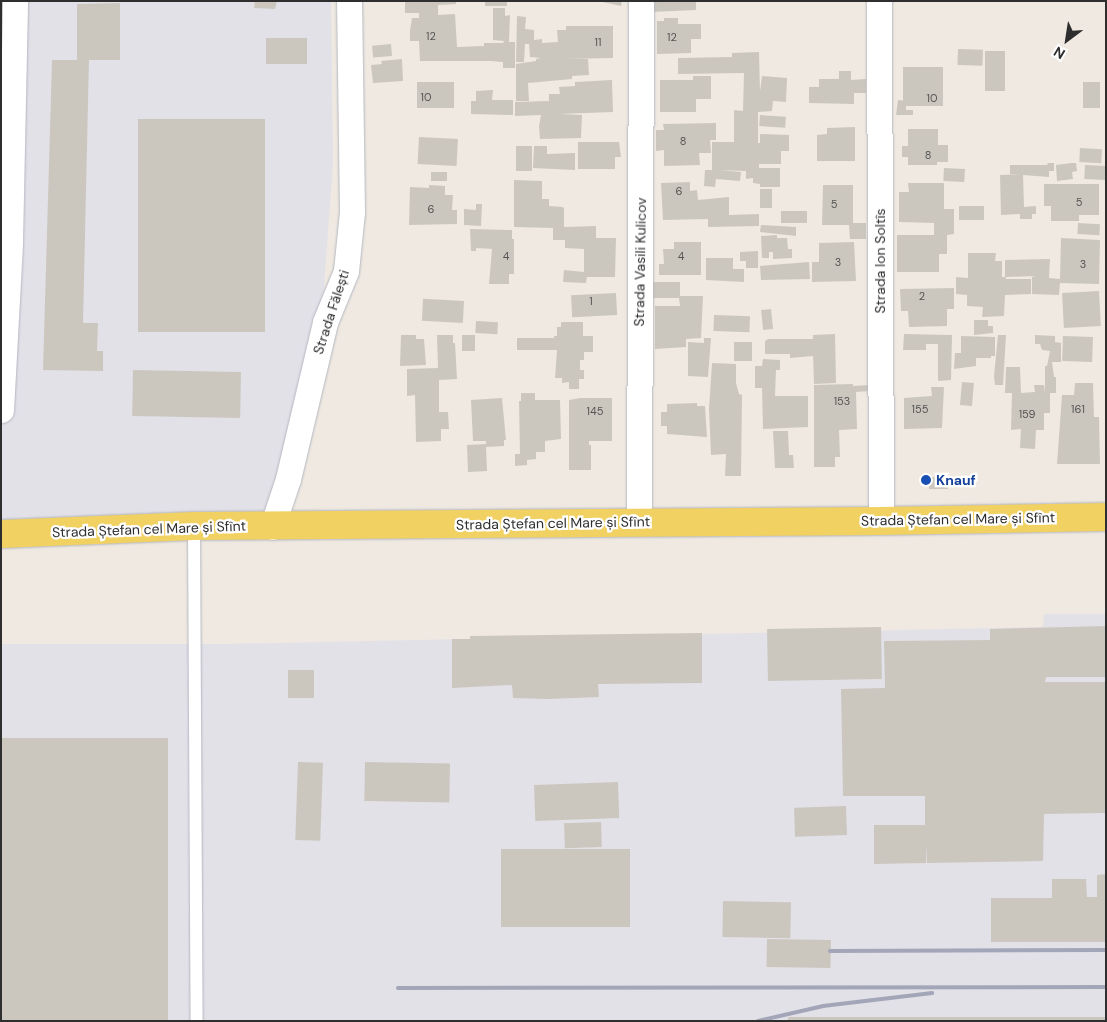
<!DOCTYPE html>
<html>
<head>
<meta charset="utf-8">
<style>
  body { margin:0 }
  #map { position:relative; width:1107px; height:1022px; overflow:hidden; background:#efe9e1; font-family:"DM Sans",sans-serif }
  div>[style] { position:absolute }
  .industrial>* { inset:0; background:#e3e1e8 }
  .building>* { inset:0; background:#cbc7bf; transform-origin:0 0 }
  .roads { filter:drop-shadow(0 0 1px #b4b7c1) drop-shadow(0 0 1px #b4b7c1) }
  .lane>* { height:12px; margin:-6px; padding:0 6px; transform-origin:6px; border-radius:6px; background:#fff }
  .street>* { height:25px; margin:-12.5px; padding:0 12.5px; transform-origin:12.5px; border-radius:12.5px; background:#fff }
  .primary>* { height:28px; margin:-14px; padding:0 14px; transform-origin:14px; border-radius:14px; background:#f2d163 }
  .rail>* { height:4px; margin:-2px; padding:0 2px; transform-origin:2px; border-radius:2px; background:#a3a6b8 }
  .dots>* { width:14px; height:14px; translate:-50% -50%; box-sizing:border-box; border:2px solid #fff; border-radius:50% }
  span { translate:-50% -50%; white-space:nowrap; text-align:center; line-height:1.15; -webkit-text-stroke:4.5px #fff; paint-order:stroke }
  .number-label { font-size:11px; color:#555452 }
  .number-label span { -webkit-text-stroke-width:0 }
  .street-label { font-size:14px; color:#2e2e2e }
  .transit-label { font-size:14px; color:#164399; font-weight:700 }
  .left { translate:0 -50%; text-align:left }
  .frame { position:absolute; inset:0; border:2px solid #2e2e2e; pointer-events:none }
  .north { position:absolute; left:1042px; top:15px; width:50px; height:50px; -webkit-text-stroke:4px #fff; paint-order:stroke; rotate:211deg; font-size:14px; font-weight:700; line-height:20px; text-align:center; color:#2e2e2e }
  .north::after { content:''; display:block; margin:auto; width:18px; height:22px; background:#2e2e2e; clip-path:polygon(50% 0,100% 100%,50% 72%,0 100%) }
</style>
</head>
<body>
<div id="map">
  <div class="industrial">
    <i style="clip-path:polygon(15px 1px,331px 1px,333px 164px,324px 287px,272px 527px,1px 534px,1px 357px)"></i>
    <i style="clip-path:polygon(1044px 614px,1106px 614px,1106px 1021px,1px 1021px,1px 644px,224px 644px,1043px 627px)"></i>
  </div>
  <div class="building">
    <i style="clip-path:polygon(255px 1px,277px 1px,275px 9px,254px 8px)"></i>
    <i style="clip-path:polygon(405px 1px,456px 1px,456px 4px,438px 5px,438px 15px,455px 14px,457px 47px,484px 46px,484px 43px,503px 43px,504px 41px,493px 40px,493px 8px,505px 8px,505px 16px,510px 15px,509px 42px,515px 42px,515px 68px,503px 68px,503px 62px,491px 61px,420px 61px,419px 41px,410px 41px,410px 30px,412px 18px,419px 18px,419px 13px,405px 13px)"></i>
    <i style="left:485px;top:1px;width:22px;height:5px"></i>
    <i style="clip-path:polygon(598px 1px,622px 1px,621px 6px)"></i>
    <i style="clip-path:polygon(651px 1px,696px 1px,696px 10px,652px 12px)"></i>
    <i style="clip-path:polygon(120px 3px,120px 60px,89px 60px,83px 323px,98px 323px,97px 351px,103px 351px,103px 371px,43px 370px,52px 60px,77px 60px,77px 4px)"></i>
    <i style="clip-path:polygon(517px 16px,526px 17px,525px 29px,534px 30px,534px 40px,542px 39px,542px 43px,558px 42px,557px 30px,566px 30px,566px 26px,613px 26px,613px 58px,566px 59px,588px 59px,589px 75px,572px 76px,572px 79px,528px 83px,529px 101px,516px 101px,516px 64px,536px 61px,536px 59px,541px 58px,530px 57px,529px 44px,525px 44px,524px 62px,516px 62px)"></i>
    <i style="clip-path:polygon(664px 18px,678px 18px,678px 24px,701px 24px,701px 39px,691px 39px,691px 53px,657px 54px,657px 21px,664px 21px)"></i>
    <i style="left:307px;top:38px;width:26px;height:41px;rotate:90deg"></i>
    <i style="left:391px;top:44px;width:12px;height:19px;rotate:85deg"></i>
    <i style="left:958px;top:49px;width:25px;height:16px;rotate:2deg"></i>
    <i style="left:985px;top:51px;width:20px;height:40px"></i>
    <i style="clip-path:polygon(759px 52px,760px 92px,762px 76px,787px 78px,786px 102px,773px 101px,772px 111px,758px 112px,758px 143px,760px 143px,760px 134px,789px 135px,789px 151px,781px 151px,781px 164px,759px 164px,759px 168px,780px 168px,780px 187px,760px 187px,760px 184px,753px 183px,753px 178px,746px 179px,746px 171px,719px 170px,741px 172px,740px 181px,716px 179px,715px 187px,704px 186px,705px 170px,712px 170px,712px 142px,734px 142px,734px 110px,743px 111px,744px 73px,678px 74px,678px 58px,732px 57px,732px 53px)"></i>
    <i style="clip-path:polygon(402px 59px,403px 81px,373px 83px,371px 65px,382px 64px,381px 61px)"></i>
    <i style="left:903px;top:67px;width:40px;height:39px"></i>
    <i style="clip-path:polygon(839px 71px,851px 71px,851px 80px,866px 79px,866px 93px,854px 93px,854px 104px,809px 103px,809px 87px,819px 87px,819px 79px,839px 79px)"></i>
    <i style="clip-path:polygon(693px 76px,711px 76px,711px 99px,696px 99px,696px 112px,660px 112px,660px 80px,693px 80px)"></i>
    <i style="clip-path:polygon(612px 80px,613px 112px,560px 114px,582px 115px,581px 138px,540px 139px,539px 126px,541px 115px,515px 116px,515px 102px,549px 101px,549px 94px,560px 94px,559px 87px,575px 86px,575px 82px)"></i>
    <i style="left:417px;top:82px;width:37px;height:26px"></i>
    <i style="left:1083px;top:82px;width:17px;height:26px"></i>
    <i style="clip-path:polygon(493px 90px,492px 100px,513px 100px,513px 115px,471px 114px,471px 101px,476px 101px,476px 91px)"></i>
    <i style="clip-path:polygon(898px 100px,906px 101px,906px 110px,913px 110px,913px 115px,896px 115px)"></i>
    <i style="left:760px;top:115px;width:26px;height:11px;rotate:4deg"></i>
    <i style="left:138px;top:119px;width:127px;height:213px"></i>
    <i style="clip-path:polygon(716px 123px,716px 140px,710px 140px,711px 153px,699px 153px,700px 165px,664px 166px,664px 150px,656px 151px,656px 130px,664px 130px,663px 124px)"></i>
    <i style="clip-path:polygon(855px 127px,855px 161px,817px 161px,817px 135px,827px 134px,827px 128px)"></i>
    <i style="clip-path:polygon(908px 129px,938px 129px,938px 145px,948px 145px,948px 162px,937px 162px,937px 165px,908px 165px,908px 157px,902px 157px,902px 146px,908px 146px)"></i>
    <i style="left:419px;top:137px;width:39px;height:27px;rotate:3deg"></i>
    <i style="clip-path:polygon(578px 142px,619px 142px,621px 157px,615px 157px,615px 169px,578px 169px)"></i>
    <i style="left:516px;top:146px;width:16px;height:25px"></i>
    <i style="clip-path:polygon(534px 146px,547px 146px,547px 154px,575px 153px,575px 170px,533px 168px)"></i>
    <i style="left:1080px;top:148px;width:22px;height:14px;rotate:3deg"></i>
    <i style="clip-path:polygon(1047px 163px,1054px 163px,1054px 171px,1049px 171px,1049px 177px,1010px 174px,1010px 165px,1048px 165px)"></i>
    <i style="clip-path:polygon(1071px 163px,1076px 163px,1077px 171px,1072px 172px,1073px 179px,1057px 181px,1056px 165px)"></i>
    <i style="left:1085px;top:165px;width:21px;height:14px;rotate:3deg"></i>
    <i style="left:944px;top:168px;width:21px;height:13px;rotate:3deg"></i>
    <i style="left:431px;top:172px;width:16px;height:9px"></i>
    <i style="clip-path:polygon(1023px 174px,1024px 207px,1036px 206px,1036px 214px,1032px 214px,1032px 219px,1020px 219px,1020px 214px,1001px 215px,1000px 175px)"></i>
    <i style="clip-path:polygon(514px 180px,542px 181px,542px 199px,549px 199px,549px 206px,563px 207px,564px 209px,564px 227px,596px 226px,596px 238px,616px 238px,615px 277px,587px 277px,586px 283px,563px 282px,564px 270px,584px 272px,584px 249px,565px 248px,565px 240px,553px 240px,553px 228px,514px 227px)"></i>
    <i style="clip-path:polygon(690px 182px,690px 191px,697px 190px,698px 200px,729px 197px,729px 215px,759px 214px,759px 226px,708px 227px,708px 219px,663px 220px,661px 183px)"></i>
    <i style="clip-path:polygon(908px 183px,944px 183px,944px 209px,954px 209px,954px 234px,947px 235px,947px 254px,939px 254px,939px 272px,897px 272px,897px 235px,934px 235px,934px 223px,899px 222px,899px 192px,909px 192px)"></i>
    <i style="clip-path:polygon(1044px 184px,1099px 184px,1099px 215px,1079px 215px,1079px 221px,1051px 221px,1051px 206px,1044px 206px)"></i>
    <i style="clip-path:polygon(429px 185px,445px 186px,445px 195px,453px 195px,452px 210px,457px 210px,457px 224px,409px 225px,410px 187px,429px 188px)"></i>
    <i style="clip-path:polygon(823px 185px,853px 185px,853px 223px,866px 223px,866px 239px,850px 239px,849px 225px,822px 225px)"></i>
    <i style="left:760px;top:189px;width:12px;height:19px"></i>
    <i style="clip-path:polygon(476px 204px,482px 204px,481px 226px,464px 225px,464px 209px,476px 210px)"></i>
    <i style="left:959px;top:206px;width:25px;height:14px"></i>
    <i style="left:807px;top:211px;width:12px;height:26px;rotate:90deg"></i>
    <i style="left:1078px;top:223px;width:22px;height:11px;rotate:3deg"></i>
    <i style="clip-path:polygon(761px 225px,796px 227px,796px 236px,760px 232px)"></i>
    <i style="clip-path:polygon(470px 229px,512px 230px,512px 239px,514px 239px,514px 274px,509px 274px,509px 284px,489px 284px,492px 249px,476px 248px,476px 251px,471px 251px)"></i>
    <i style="clip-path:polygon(777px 235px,777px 238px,787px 238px,788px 249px,792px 249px,792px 258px,773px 259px,773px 252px,769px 252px,769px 258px,762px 258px,761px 236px)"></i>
    <i style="clip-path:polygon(1061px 238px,1100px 240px,1099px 284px,1060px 283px,1059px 295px,1032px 294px,1032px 277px,1035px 276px,1006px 277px,1006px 279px,1031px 279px,1031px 294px,1005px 295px,1004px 316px,982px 317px,983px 307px,967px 306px,967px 295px,956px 294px,956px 277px,968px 278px,968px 253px,996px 253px,995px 261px,1002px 261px,1002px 277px,1005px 277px,1005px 260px,1050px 259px,1049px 278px,1060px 279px)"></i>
    <i style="clip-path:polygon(674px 242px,701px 242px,701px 275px,659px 275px,659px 264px,664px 264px,663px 249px,674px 249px)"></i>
    <i style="clip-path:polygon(854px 242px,856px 281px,812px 282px,812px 262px,819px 262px,819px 243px)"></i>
    <i style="clip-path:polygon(758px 251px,758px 268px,746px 268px,746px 261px,740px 261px,740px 252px)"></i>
    <i style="clip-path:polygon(706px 258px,733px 258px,733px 269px,744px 269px,744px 282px,706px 280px)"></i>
    <i style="clip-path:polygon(809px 262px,810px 279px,761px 280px,760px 266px)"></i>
    <i style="clip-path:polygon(652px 282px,680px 282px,680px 296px,703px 296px,701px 338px,686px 339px,686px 347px,655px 349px,655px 306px,680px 306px,679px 298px,652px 298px)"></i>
    <i style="clip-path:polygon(954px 288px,954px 309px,947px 309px,947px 326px,909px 327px,908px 311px,901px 311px,900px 289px)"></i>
    <i style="left:1099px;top:291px;width:35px;height:37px;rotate:87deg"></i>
    <i style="left:616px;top:293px;width:22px;height:45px;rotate:87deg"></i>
    <i style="left:464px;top:301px;width:22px;height:41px;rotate:93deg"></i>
    <i style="left:771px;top:309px;width:20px;height:10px;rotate:84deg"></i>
    <i style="left:714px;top:315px;width:36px;height:16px;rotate:2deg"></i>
    <i style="clip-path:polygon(974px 320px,988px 320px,988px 326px,993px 326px,993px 333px,974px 335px)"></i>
    <i style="left:476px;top:321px;width:22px;height:12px;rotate:3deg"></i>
    <i style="clip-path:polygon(561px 322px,583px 322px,583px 336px,593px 336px,593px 352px,584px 352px,584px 360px,580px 360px,580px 370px,584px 370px,584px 379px,579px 379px,579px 389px,569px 389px,569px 382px,562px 383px,562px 378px,555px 378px,557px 350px,517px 350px,517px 338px,554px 338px,554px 336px,557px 336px,557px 327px,561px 327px)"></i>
    <i style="clip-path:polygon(835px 334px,836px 383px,814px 384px,813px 356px,790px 358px,790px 354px,765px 354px,765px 341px,768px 339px,813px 339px,813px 335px)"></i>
    <i style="clip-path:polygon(904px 334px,952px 335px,951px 380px,938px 381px,938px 344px,926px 344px,926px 350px,903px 350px)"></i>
    <i style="clip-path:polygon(401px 335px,416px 335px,416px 339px,424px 339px,426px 365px,400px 366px)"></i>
    <i style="clip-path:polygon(437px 335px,453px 335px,453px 343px,455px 343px,457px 379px,439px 380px,439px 412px,448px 412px,449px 429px,441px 429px,441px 441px,416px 442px,415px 395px,407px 396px,407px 369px,438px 368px)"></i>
    <i style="left:462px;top:335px;width:13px;height:16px"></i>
    <i style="clip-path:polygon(998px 335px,1006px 335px,1003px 385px,995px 385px,994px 376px)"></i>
    <i style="clip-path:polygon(1035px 335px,1055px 336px,1055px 342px,1061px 343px,1061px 362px,1052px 362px,1054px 377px,1056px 377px,1056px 393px,1050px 393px,1050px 413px,1044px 413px,1044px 430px,1036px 430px,1035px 449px,1020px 448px,1021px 429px,1011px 430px,1012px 393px,1005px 393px,1006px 367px,1020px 367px,1021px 393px,1035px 392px,1034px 385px,1044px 385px,1045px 393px,1045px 366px,1047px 366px,1050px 351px,1042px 350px,1040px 344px,1035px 344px)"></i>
    <i style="clip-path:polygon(961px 336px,995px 337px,995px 356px,991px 356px,991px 358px,976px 358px,976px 366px,954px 369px,955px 353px,961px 353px)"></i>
    <i style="left:1063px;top:336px;width:30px;height:25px;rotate:2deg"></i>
    <i style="clip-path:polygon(704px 338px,711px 338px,708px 377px,688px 376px,688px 342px,704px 343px)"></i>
    <i style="left:734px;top:342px;width:18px;height:19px"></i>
    <i style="clip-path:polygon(763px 359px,780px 360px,780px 370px,776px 370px,775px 396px,808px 396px,808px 427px,763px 429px,762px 388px,755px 388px,755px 366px,762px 366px)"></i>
    <i style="clip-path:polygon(712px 363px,736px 364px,736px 383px,739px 394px,742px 395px,741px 476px,725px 476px,726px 454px,711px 455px,709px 409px)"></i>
    <i style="left:133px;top:370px;width:108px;height:46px;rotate:1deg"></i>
    <i style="left:962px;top:382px;width:12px;height:23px;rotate:5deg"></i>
    <i style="clip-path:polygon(1075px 383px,1093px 383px,1094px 417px,1099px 417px,1100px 464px,1057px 464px,1062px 395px,1074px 395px)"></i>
    <i style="clip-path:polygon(853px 384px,853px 386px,869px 385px,869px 391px,856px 392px,857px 429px,839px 430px,840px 457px,835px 457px,835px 467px,814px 467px,814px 385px)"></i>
    <i style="clip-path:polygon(931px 387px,944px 387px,942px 428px,904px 429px,904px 398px,932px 396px)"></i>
    <i style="clip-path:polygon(521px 393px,535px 393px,535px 400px,560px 400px,561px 439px,545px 441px,545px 452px,536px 452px,536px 459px,527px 460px,527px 465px,515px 466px,515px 454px,520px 454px,519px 401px,521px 401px)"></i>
    <i style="clip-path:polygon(502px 398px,506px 440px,504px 440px,504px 446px,486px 447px,487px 471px,468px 472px,467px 445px,486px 444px,486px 441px,473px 441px,471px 400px)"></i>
    <i style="clip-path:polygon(581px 398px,612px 398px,612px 441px,589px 441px,589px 445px,591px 445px,591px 470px,569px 470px,569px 400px)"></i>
    <i style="clip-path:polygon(697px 403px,697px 406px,705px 406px,707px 437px,667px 434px,667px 426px,661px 426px,661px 412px,667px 412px,667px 404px)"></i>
    <i style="clip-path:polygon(773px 431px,788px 431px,789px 455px,793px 455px,794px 468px,775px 468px)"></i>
    <i style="left:929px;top:477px;width:19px;height:12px"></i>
    <i style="clip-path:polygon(1106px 626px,1106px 677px,1046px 677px,1045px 682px,1106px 682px,1106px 813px,1044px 814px,1043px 861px,927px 863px,927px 844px,926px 863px,874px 864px,874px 825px,925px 825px,925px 796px,843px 796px,841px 689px,885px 688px,884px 641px,990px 640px,990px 629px)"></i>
    <i style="left:881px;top:627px;width:52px;height:114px;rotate:89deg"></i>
    <i style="clip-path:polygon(702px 633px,702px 683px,598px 684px,599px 697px,548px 699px,513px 698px,512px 685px,452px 688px,452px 639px,470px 639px,470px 636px)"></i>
    <i style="left:288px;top:670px;width:26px;height:28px"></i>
    <i style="left:168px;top:738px;width:283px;height:167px;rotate:90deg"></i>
    <i style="left:298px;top:762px;width:25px;height:78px;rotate:2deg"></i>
    <i style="left:365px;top:762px;width:85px;height:39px;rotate:1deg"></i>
    <i style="left:618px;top:782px;width:36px;height:84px;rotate:88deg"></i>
    <i style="left:846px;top:806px;width:29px;height:52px;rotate:88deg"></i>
    <i style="left:601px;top:822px;width:25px;height:37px;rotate:88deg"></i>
    <i style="left:630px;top:849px;width:78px;height:129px;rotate:90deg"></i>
    <i style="clip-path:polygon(1106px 874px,1105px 942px,991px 942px,991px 898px,1052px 898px,1052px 879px,1086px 879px,1087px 897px,1097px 897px,1097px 875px)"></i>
    <i style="left:723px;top:901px;width:68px;height:36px;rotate:1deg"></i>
    <i style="left:767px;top:939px;width:64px;height:28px;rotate:1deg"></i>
    <i style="left:788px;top:1017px;width:318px;height:4px"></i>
  </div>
  <div class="roads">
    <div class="lane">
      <i style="left:194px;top:526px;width:495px;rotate:89.7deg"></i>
    </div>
    <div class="street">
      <i style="left:879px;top:1px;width:520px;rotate:89.78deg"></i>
      <i style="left:1px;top:410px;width:168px;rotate:-86.9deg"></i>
      <i style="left:10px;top:242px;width:241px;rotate:-88.8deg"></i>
      <i style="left:639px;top:522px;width:521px;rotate:-89.78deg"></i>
      <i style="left:272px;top:527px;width:51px;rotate:-71.6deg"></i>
      <i style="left:288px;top:479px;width:161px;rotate:-76.7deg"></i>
      <i style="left:325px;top:322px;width:55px;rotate:-67.6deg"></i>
      <i style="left:346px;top:271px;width:59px;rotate:-84.2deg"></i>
      <i style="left:352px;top:212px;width:211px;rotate:-90.8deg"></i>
    </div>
    <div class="primary">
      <i style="left:1px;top:534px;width:193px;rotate:-2.4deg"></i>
      <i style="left:194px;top:526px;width:687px;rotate:-0.42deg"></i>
      <i style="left:881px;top:521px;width:225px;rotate:-1deg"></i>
    </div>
  </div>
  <div class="rail">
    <i style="left:830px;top:951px;width:276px;rotate:-0.2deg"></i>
    <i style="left:398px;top:988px;width:708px;rotate:-0.08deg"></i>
    <i style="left:758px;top:1021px;width:67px;rotate:-13deg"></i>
    <i style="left:823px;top:1006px;width:110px;rotate:-6.8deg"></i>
  </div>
  <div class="dots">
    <i style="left:926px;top:480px;background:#1a4fb4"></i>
  </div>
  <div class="number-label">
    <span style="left:431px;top:36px">12</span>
    <span style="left:672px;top:37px">12</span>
    <span style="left:598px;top:42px">11</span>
    <span style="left:426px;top:97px">10</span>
    <span style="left:932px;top:98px">10</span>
    <span style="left:683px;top:141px">8</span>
    <span style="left:928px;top:155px">8</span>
    <span style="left:679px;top:191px">6</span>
    <span style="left:1079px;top:202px">5</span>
    <span style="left:834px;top:204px">5</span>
    <span style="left:431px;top:209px">6</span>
    <span style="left:506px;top:256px">4</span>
    <span style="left:681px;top:256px">4</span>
    <span style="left:838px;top:262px">3</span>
    <span style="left:1083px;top:264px">3</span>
    <span style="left:922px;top:296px">2</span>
    <span style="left:591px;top:301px">1</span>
    <span style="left:842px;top:401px">153</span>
    <span style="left:920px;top:409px">155</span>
    <span style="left:1078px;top:409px">161</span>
    <span style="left:595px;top:411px">145</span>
    <span style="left:1027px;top:414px">159</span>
  </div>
  <div class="street-label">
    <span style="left:880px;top:261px;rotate:-90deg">Strada Ion Soltîs</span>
    <span style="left:640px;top:262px;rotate:-89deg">Strada Vasili Kulicov</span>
    <span style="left:331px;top:312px;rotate:-72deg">Strada Fălești</span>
    <span style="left:958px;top:519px;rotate:-1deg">Strada Ștefan cel Mare și Sfînt</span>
    <span style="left:553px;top:523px;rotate:-1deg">Strada Ștefan cel Mare și Sfînt</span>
    <span style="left:149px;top:529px;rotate:-2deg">Strada Ștefan cel Mare și Sfînt</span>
  </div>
  <div class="transit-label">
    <span class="left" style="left:936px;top:480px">Knauf</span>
  </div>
  <div class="frame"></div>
  <div class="north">N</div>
</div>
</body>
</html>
